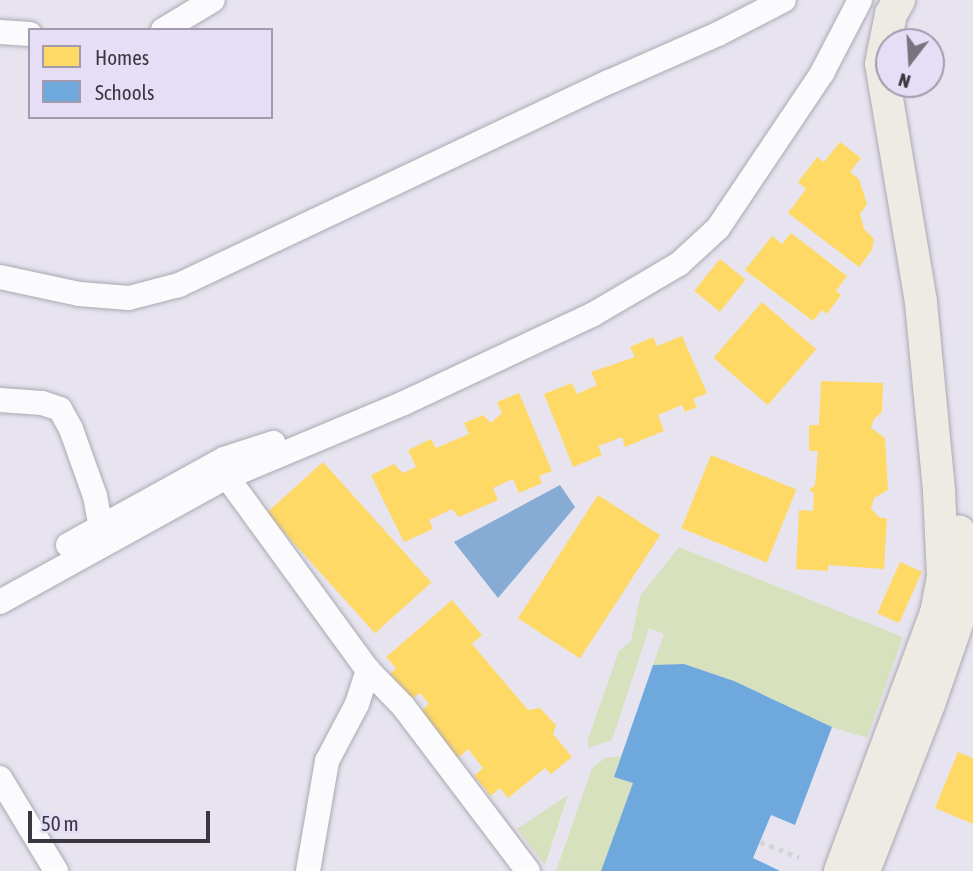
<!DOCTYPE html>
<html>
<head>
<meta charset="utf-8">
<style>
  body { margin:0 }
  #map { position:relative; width:973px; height:871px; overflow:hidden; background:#e7e4f0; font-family:"Asap Condensed",sans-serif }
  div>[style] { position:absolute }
  .green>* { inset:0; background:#d8e1be }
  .water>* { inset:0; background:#86abd5 }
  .homes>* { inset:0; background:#ffd966; transform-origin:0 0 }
  .schools>* { inset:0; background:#6fa8dc }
  .path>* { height:4.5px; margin-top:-2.25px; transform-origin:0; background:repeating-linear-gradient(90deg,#d4d3d6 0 5px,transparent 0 10px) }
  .roads { filter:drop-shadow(0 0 2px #aba9b2) drop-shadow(0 0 2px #aba9b2) }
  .minor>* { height:24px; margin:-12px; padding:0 12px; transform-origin:12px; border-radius:12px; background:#fbfbfd }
  .major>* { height:32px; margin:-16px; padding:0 16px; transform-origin:16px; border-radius:16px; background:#eeeae4 }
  span { translate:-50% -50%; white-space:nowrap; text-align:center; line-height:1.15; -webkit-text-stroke:7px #e5def6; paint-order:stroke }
  .legend { position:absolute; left:28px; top:28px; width:245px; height:91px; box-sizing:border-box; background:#e5def6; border:2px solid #a19bad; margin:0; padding:9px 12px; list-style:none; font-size:21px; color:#3a3740 }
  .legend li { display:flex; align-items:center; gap:14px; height:35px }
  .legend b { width:35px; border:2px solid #a19bad }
  .north { position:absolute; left:875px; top:28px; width:70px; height:70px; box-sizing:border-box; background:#e5def6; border:2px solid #a19bad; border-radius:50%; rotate:197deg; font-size:19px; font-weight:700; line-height:28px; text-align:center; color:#3a3740 }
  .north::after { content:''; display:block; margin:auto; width:24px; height:32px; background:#77747e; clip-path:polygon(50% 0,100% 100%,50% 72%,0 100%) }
  .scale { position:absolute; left:28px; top:811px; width:182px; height:32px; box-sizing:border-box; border:4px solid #3a3740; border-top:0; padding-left:9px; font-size:21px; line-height:24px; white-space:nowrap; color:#3a3740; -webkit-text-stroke:5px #e5def6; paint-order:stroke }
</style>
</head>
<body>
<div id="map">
  <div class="green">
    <i style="clip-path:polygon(679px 547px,903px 637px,867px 738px,832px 727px,734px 681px,684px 664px,653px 665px,664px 634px,649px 628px,612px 740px,588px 748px,588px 739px,619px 651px,631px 641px,640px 596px)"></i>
    <i style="clip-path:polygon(621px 756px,614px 777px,633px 783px,601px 871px,556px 871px,592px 768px,605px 758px)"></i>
    <i style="clip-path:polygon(568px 795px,545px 865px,517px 829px)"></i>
  </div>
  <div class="water">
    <i style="clip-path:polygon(560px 485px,575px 507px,498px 598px,454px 542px)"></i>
  </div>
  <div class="homes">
    <i style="clip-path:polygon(840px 142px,861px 158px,850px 172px,859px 179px,867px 204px,860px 214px,864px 229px,874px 239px,872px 250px,859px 267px,788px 213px,806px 189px,798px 182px,817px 157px,824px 162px)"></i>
    <i style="clip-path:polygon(791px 233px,847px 276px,836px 291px,841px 295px,827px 314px,822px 310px,813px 321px,745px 270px,772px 236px,782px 244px)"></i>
    <i style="left:720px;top:259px;width:33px;height:41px;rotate:39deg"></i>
    <i style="left:762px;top:302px;width:72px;height:74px;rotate:41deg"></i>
    <i style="clip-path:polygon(682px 336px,707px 393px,693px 399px,697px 407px,685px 412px,682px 405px,658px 415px,664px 431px,625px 447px,622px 437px,598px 446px,602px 455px,573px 467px,544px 394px,572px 383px,577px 394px,597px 385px,591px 372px,635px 357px,630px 347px,653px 337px,657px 346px)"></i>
    <i style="clip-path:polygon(821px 381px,883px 383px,882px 412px,874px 419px,871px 428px,885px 438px,888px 490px,874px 498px,871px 509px,880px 518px,887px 518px,884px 569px,828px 565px,828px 571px,796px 569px,799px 510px,813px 511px,814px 493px,809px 490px,815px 485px,818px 451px,809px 451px,809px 425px,819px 425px)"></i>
    <i style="clip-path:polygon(519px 393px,552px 471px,539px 476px,542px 483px,519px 493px,513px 479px,493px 488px,498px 500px,459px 517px,452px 509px,429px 520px,433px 529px,404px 542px,371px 475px,394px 464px,403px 473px,416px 467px,408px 450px,431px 439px,436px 448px,469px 434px,464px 423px,483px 415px,491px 423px,502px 413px,497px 402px)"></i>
    <i style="left:711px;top:455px;width:92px;height:79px;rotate:22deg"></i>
    <i style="left:323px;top:462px;width:162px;height:76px;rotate:48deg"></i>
    <i style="left:598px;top:495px;width:74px;height:147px;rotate:33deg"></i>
    <i style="left:900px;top:562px;width:24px;height:56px;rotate:24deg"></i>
    <i style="clip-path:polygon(452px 600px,482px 635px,472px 644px,528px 710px,540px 708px,556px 725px,553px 734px,572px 757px,551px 774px,545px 768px,508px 798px,500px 788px,491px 796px,474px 776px,483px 768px,468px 749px,458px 758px,420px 712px,429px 704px,420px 693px,412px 699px,390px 674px,396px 668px,386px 657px)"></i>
    <i style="clip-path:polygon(958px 752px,973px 758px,973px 824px,935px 808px)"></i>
  </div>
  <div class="schools">
    <i style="clip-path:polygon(684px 664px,734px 681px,832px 727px,795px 825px,771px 815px,753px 858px,780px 871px,601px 871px,633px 783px,614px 777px,653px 665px)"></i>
  </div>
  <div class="path">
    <i style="left:760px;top:842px;width:42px;rotate:21deg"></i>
  </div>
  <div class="roads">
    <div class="minor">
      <i style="left:163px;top:30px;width:58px;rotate:-31deg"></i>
      <i style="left:0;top:32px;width:30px;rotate:4deg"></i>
      <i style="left:0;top:277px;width:81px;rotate:12.1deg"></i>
      <i style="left:79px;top:294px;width:50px;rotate:4.6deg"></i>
      <i style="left:129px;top:298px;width:52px;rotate:-14.6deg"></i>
      <i style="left:179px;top:285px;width:476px;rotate:-25.3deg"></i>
      <i style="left:609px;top:82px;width:119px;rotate:-23.8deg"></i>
      <i style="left:718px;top:34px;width:74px;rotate:-27.3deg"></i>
      <i style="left:0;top:400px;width:42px;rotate:4.1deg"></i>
      <i style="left:42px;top:403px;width:19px;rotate:18deg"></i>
      <i style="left:60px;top:409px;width:23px;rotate:61deg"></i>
      <i style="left:71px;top:429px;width:71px;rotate:70.3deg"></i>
      <i style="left:95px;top:496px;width:44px;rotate:79.5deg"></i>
      <i style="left:219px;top:466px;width:253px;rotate:53.9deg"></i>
      <i style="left:368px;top:670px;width:50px;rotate:45.8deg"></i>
      <i style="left:403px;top:706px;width:207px;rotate:52.9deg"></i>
      <i style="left:68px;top:545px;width:178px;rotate:-28.9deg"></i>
      <i style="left:224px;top:459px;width:52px;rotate:-18.1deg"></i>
      <i style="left:0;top:602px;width:257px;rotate:-28.9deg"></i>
      <i style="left:225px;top:478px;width:194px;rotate:-22.7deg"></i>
      <i style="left:404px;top:403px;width:208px;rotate:-25.1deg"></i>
      <i style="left:592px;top:315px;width:101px;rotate:-30.4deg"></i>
      <i style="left:679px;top:264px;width:53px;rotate:-42.7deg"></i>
      <i style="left:718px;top:228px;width:187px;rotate:-56.1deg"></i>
      <i style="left:822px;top:73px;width:82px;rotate:-62.5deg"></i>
      <i style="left:0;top:778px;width:109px;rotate:58.9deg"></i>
      <i style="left:308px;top:871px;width:112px;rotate:-80.2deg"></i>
      <i style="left:327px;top:761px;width:64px;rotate:-62.2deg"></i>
      <i style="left:357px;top:704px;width:36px;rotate:-72deg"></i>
    </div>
    <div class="major">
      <i style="left:840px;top:871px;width:275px;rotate:-69.6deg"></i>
      <i style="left:936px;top:613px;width:38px;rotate:-79deg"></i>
      <i style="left:943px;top:576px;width:86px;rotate:-92.7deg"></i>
      <i style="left:939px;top:490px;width:189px;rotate:-95.5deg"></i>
      <i style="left:921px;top:302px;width:241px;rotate:-99.5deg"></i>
      <i style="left:881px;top:64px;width:51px;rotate:-78.7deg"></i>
      <i style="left:891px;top:14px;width:16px;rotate:-60deg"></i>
      <i style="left:864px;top:871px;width:179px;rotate:-68.7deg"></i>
      <i style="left:929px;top:704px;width:115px;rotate:-70.8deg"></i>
      <i style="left:967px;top:595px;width:64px;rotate:-97.1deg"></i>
    </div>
  </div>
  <ul class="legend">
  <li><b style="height:19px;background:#ffd966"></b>Homes</li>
  <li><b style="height:19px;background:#6fa8dc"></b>Schools</li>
  </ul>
  <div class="north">N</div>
  <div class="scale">50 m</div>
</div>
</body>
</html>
